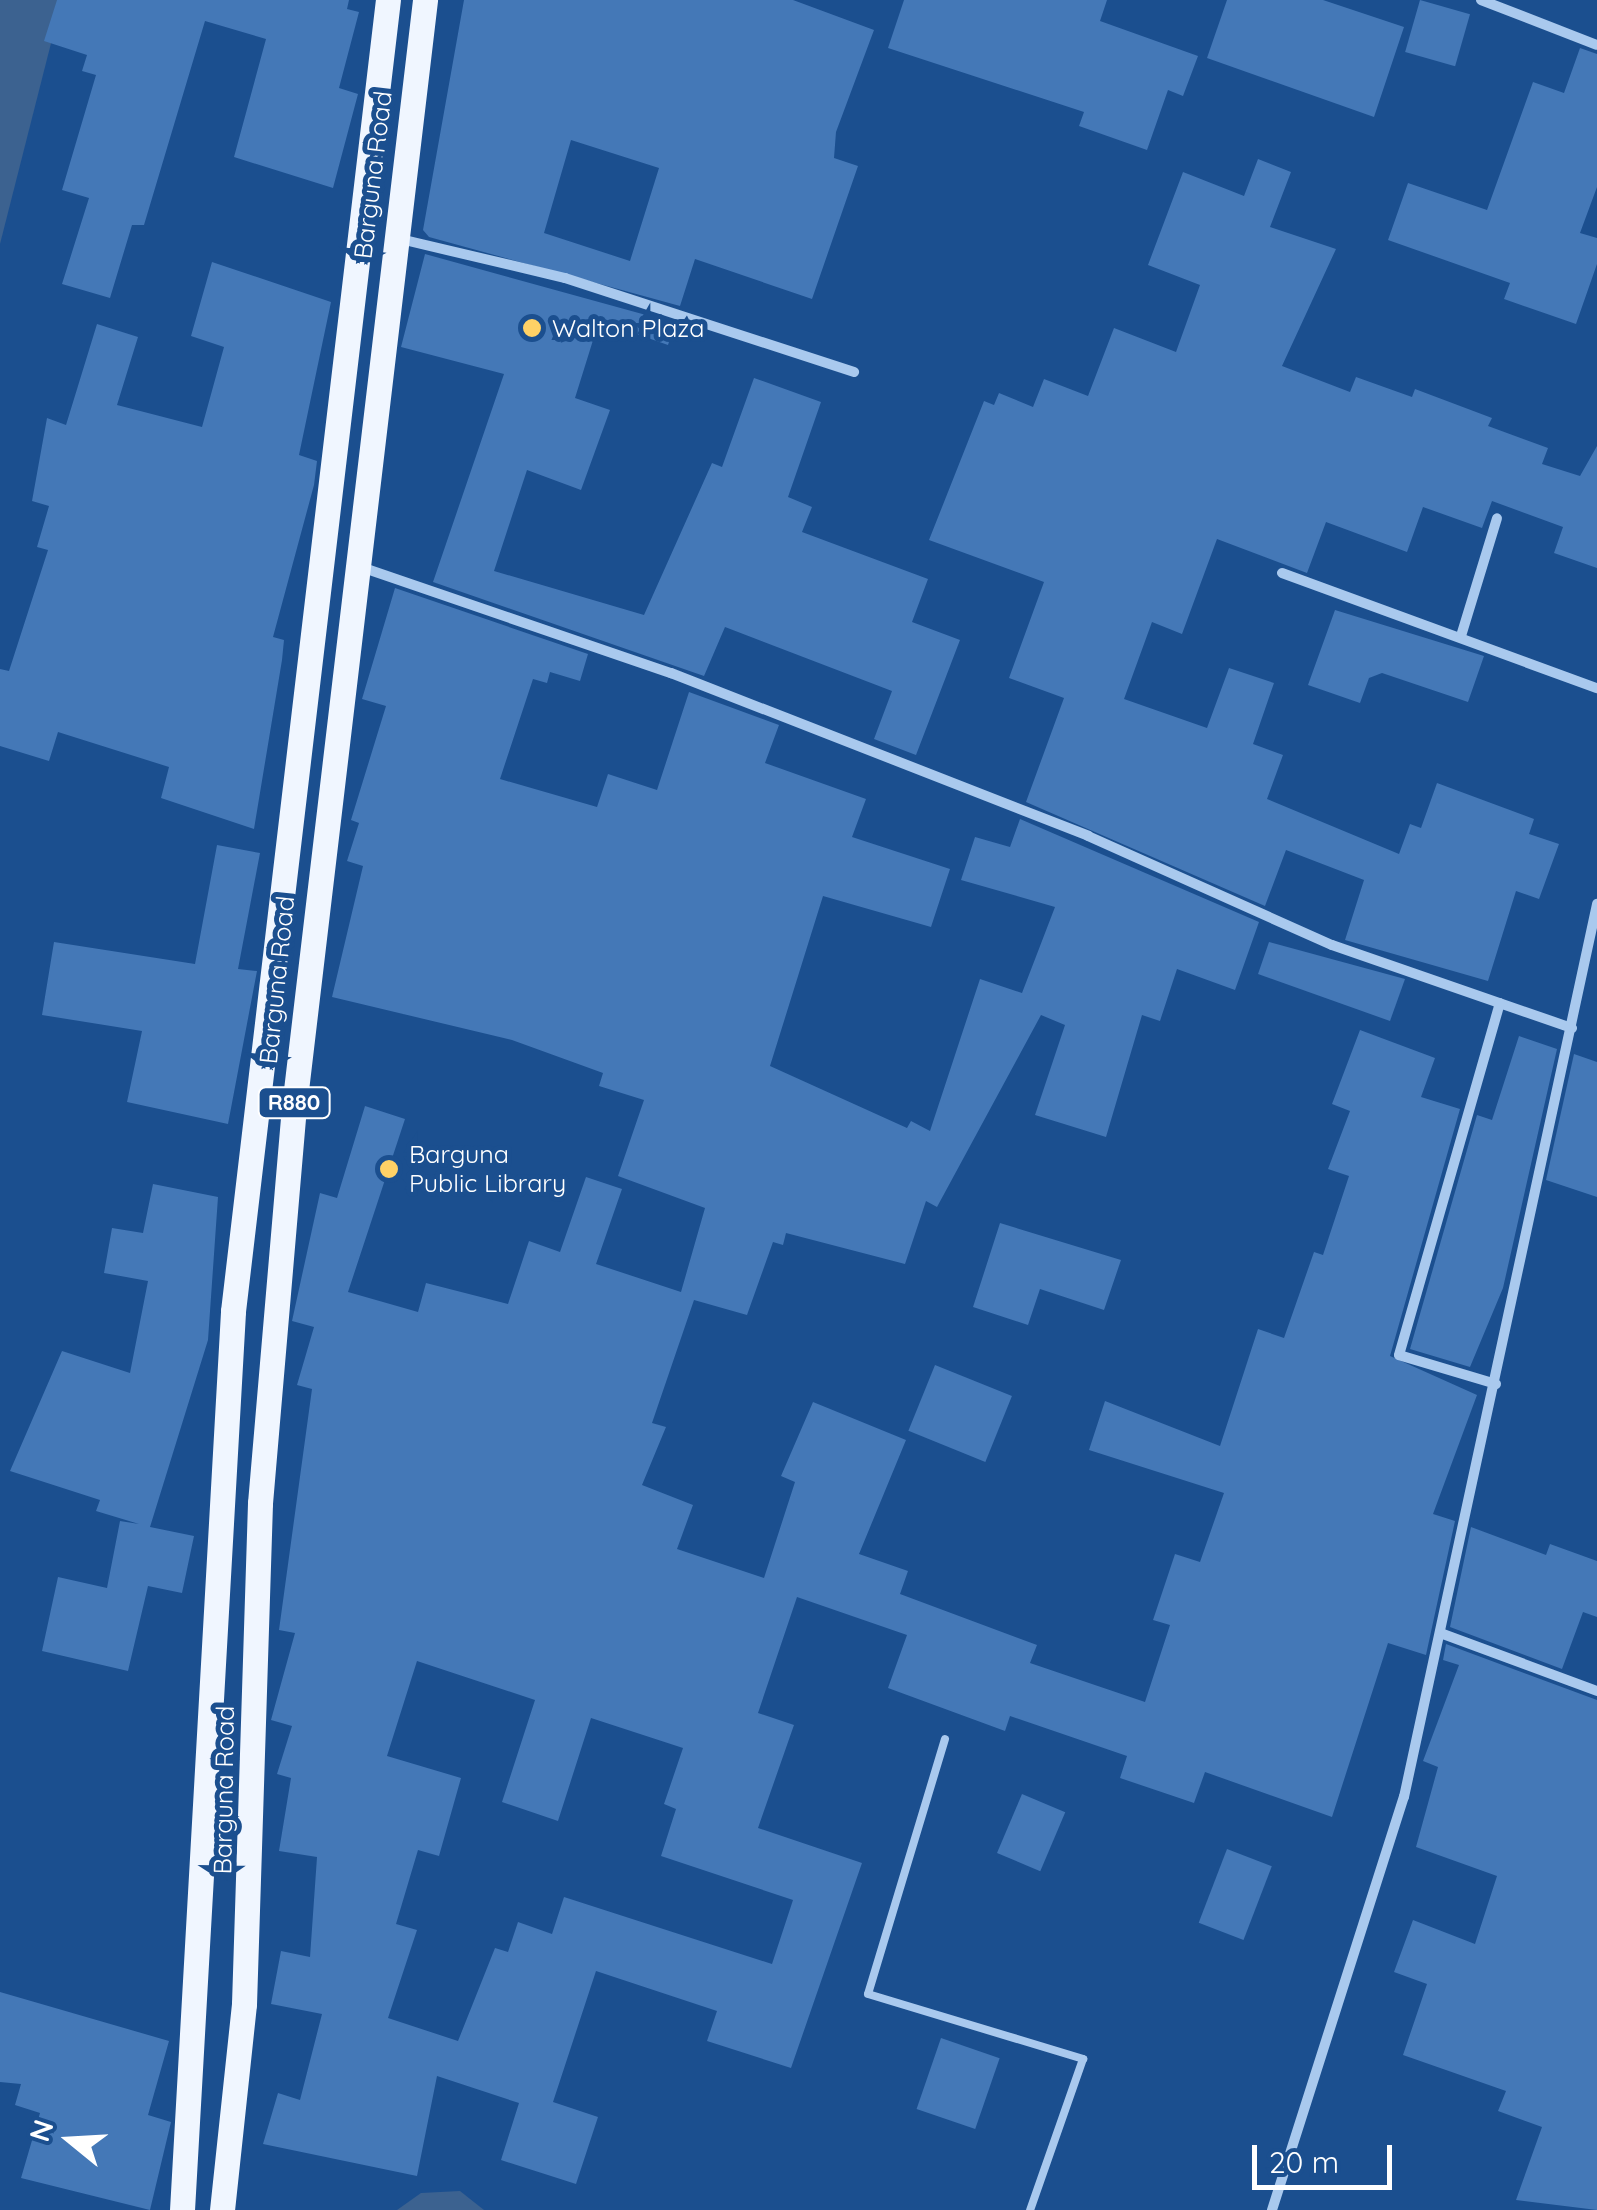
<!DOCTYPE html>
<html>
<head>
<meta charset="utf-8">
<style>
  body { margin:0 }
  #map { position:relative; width:1597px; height:2210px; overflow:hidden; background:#1b4f8f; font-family:Quicksand,sans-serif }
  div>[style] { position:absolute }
  .water>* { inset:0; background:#3c6290 }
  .building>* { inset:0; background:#4478b7; transform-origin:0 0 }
  .lane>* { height:8px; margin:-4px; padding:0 4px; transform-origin:4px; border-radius:4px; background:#a9c9ee }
  .street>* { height:10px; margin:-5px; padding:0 5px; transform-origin:5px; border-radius:5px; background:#a9c9ee }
  .primary>* { height:25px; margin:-12.5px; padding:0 12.5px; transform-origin:12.5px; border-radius:12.5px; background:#f0f6ff }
  .dots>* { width:28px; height:28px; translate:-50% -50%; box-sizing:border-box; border:5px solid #1b4f8f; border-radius:50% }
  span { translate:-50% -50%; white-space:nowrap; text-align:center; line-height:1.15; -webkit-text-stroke:10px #1b4f8f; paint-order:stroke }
  .shield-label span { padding:2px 8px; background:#1b4f8f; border:2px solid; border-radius:8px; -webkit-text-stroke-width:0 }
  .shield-label { font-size:22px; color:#fff; font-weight:700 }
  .street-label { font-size:25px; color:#fff }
  .poi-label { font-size:25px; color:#fff }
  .left { translate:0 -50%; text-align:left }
  .north { position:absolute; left:20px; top:2090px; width:100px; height:100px; -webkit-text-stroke:8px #1b4f8f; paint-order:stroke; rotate:288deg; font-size:28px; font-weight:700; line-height:40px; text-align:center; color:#fff }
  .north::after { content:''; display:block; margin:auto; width:35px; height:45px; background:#fff; clip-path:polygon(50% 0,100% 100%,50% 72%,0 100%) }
  .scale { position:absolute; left:1252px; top:2145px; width:140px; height:45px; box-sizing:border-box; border:5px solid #fff; border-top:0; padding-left:12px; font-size:30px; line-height:35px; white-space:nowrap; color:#fff; -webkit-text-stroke:8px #1b4f8f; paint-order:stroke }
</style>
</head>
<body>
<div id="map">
  <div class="water">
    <i style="clip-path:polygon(0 0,62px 0,0 244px)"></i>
    <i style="clip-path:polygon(460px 2191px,484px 2210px,397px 2210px,421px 2193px)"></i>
  </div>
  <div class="building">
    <i style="clip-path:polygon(57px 0,349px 0,347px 9px,359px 12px,339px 88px,358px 94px,333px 188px,234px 157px,266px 39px,205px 21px,144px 225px,132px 225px,110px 298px,62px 284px,89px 198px,62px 190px,96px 75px,82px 71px,87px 55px,44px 41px)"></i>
    <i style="clip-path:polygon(evenodd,464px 0,793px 0,874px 30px,836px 132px,834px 158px,858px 166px,812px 299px,695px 259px,680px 306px,429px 237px,423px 230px,464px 0,571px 140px,659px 168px,630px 261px,544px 233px,571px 140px)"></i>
    <i style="clip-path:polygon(904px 0,1107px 0,1100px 21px,1198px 56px,1183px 96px,1168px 90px,1147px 150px,1079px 126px,1084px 112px,888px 48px)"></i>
    <i style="clip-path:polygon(1227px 0,1323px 0,1404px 27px,1374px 117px,1207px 58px)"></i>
    <i style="left:1420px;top:0;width:52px;height:54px;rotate:16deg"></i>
    <i style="clip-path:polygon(1580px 48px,1597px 54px,1597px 187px,1580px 233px,1597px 238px,1597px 264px,1576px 324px,1504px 299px,1510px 283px,1388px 240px,1408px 183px,1487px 210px,1533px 82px,1564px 93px)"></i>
    <i style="clip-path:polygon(1258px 159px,1291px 172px,1270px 227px,1336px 249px,1282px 366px,1350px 392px,1356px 377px,1412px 397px,1415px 389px,1492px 418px,1488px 426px,1548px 448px,1542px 464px,1580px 476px,1597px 446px,1597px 568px,1554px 553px,1563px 527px,1492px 501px,1482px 528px,1423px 507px,1407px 552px,1326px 522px,1307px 573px,1217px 539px,1182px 634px,1152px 622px,1124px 699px,1207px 728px,1229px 668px,1274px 683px,1253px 744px,1283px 755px,1267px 799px,1399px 854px,1410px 824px,1421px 828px,1437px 783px,1534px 819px,1529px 834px,1559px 844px,1539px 899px,1516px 891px,1488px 981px,1345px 940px,1364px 880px,1286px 850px,1265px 906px,1026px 802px,1064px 698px,1009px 678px,1044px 582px,929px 540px,984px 401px,994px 405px,999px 393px,1033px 407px,1044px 379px,1088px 396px,1114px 328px,1176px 352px,1200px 285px,1148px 265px,1183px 172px,1244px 196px)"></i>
    <i style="clip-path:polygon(425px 254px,675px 323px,668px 345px,599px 321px,575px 398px,610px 410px,581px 490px,527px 470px,494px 571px,644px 615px,712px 463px,722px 467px,754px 378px,821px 402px,788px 497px,812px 507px,802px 532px,928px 579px,912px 622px,960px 640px,916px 755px,874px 739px,892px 691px,725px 627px,704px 676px,433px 582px,504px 374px,401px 347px)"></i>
    <i style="clip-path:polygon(212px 262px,331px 302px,299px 455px,317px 461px,314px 485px,273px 637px,284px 640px,282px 660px,254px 829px,161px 798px,169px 767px,58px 732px,49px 761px,0 746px,0 669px,9px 671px,48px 550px,37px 547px,49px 506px,32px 501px,47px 418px,66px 425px,97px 324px,138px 337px,117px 405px,202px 427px,224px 347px,191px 336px)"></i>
    <i style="clip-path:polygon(evenodd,395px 588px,588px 654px,580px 681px,550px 672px,547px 683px,533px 679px,500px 779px,597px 807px,608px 774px,657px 790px,689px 692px,779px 725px,765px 763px,866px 799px,852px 837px,950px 869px,931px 927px,823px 896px,770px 1066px,907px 1128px,911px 1121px,930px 1131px,980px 979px,1022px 993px,1055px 907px,961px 880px,975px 837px,1010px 847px,1020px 819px,1259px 922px,1235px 990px,1177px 969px,1160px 1021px,1142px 1015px,1106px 1137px,1035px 1115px,1065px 1025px,1041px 1015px,937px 1207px,926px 1201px,905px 1264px,786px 1233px,783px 1245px,773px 1242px,747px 1315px,694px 1300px,652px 1423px,666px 1427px,642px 1485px,693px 1505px,677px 1549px,764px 1578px,795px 1482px,781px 1476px,813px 1402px,906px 1440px,859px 1554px,908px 1571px,900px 1594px,1037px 1645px,1030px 1663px,1145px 1702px,1170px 1625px,1153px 1620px,1175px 1554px,1200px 1562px,1224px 1493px,1089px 1450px,1105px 1401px,1220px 1446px,1258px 1329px,1284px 1338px,1314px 1252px,1323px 1255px,1349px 1176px,1328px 1169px,1350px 1111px,1332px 1104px,1360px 1030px,1435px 1058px,1421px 1097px,1460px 1109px,1390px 1356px,1477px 1395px,1433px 1514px,1455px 1521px,1426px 1655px,1388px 1643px,1332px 1817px,1205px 1772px,1194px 1803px,1120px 1778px,1127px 1756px,1010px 1716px,1005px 1731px,888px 1688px,907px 1635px,797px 1597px,758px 1713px,794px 1725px,758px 1828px,862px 1863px,791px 2068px,707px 2041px,717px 2011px,596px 1971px,553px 2102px,598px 2117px,576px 2184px,501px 2160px,519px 2103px,437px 2076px,417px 2176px,263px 2144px,278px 2093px,300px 2100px,322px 2014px,271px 2004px,281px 1951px,310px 1957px,317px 1857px,279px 1851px,291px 1778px,277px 1774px,292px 1726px,271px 1720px,295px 1633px,279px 1630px,312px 1389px,297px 1385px,314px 1327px,292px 1321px,320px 1193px,337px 1198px,365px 1106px,405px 1119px,348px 1292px,418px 1312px,426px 1283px,508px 1304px,529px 1241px,560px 1252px,586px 1177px,622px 1189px,596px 1264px,681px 1292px,705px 1208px,618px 1176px,644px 1100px,599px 1086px,603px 1073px,512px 1040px,332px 997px,363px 866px,347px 861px,359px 823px,351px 820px,386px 706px,362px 699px,395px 588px,417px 1661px,535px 1700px,502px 1802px,558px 1821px,591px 1718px,683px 1748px,664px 1804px,676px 1809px,661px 1856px,793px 1900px,772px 1964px,564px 1897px,552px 1934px,518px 1922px,508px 1952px,495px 1948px,458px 2041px,388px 2018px,417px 1930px,396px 1924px,418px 1850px,439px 1856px,461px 1778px,387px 1756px,417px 1661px)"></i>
    <i style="clip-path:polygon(1335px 610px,1484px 656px,1468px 702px,1382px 673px,1369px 678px,1360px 703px,1308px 685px)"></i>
    <i style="clip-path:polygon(217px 845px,260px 853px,238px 969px,257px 971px,228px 1124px,127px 1102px,142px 1031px,42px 1015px,54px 942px,195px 964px)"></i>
    <i style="clip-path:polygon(1269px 942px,1405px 979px,1390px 1021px,1258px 974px)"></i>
    <i style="clip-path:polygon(1519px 1036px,1557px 1049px,1503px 1288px,1470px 1367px,1410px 1349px,1477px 1115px,1492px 1120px)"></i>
    <i style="clip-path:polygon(1574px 1054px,1597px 1062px,1597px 1197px,1546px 1180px)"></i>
    <i style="clip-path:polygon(153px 1184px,218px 1197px,208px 1340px,150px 1527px,194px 1536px,182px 1593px,148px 1586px,128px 1671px,42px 1651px,58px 1577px,107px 1588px,120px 1521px,139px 1524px,96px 1511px,100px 1500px,10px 1471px,62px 1351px,130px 1373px,148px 1281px,104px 1273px,112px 1228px,143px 1233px)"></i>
    <i style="clip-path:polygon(1000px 1223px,1121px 1260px,1104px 1310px,1040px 1289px,1028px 1325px,973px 1307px)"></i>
    <i style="left:935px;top:1365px;width:83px;height:71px;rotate:22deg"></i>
    <i style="clip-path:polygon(1471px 1527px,1546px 1555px,1550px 1544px,1597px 1561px,1597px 1617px,1583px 1612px,1562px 1669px,1450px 1627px)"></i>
    <i style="clip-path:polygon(1446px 1644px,1597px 1700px,1597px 2210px,1516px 2200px,1542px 2127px,1498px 2111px,1506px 2091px,1403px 2055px,1427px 1984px,1394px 1972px,1413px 1920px,1475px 1944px,1497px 1876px,1416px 1847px,1438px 1767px,1423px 1761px,1459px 1665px,1443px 1660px)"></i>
    <i style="left:1022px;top:1794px;width:47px;height:64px;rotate:23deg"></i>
    <i style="left:1227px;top:1849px;width:48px;height:79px;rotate:21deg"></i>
    <i style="clip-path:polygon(0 1992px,169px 2041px,148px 2115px,171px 2122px,150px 2210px,21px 2178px,40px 2113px,15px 2105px,21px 2084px,0 2082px)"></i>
    <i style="left:941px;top:2038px;width:62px;height:75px;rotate:19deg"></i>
  </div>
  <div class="lane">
    <i style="left:945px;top:1739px;width:266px;rotate:106.8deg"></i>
    <i style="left:868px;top:1994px;width:225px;rotate:16.8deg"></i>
    <i style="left:1083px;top:2059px;width:160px;rotate:109.3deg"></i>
  </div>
  <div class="street">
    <i style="left:1481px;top:0;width:124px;rotate:21.2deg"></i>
    <i style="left:396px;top:238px;width:174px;rotate:13.3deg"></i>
    <i style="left:565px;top:278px;width:304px;rotate:18deg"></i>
    <i style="left:358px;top:566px;width:331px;rotate:18.9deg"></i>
    <i style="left:671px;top:673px;width:448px;rotate:21.3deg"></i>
    <i style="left:1088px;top:836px;width:267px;rotate:24.1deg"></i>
    <i style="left:1332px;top:945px;width:254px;rotate:19.1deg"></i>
    <i style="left:1282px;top:573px;width:335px;rotate:20.1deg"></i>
    <i style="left:1461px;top:636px;width:123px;rotate:-73deg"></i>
    <i style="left:1496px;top:1384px;width:101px;rotate:-163.4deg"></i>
    <i style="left:1399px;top:1355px;width:366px;rotate:-74deg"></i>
    <i style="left:1443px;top:1634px;width:164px;rotate:20.3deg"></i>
    <i style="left:1272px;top:2210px;width:434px;rotate:-72.3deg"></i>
    <i style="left:1404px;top:1797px;width:914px;rotate:-77.8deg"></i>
  </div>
  <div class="primary">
    <i style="left:182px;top:2210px;width:900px;rotate:-86.75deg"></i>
    <i style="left:233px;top:1311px;width:1320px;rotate:-83.26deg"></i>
    <i style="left:222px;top:2210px;width:207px;rotate:-83.9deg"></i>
    <i style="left:244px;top:2004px;width:501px;rotate:-88.17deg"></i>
    <i style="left:260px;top:1503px;width:397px;rotate:-85.1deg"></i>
    <i style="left:294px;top:1107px;width:1115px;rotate:-83.25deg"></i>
  </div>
  <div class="dots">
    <i style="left:532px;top:328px;background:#ffd166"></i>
    <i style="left:389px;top:1169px;background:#ffd166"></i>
  </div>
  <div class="shield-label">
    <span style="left:294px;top:1103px">R880</span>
  </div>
  <div class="street-label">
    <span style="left:373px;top:175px;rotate:-83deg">Barguna Road</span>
    <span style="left:277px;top:980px;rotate:-84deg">Barguna Road</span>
    <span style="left:224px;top:1790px;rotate:-89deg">Barguna Road</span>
  </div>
  <div class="poi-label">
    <span class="left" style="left:552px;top:328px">Walton Plaza</span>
    <span class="left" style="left:409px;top:1169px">Barguna<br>Public Library</span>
  </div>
  <div class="north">N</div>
  <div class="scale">20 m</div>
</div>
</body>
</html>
